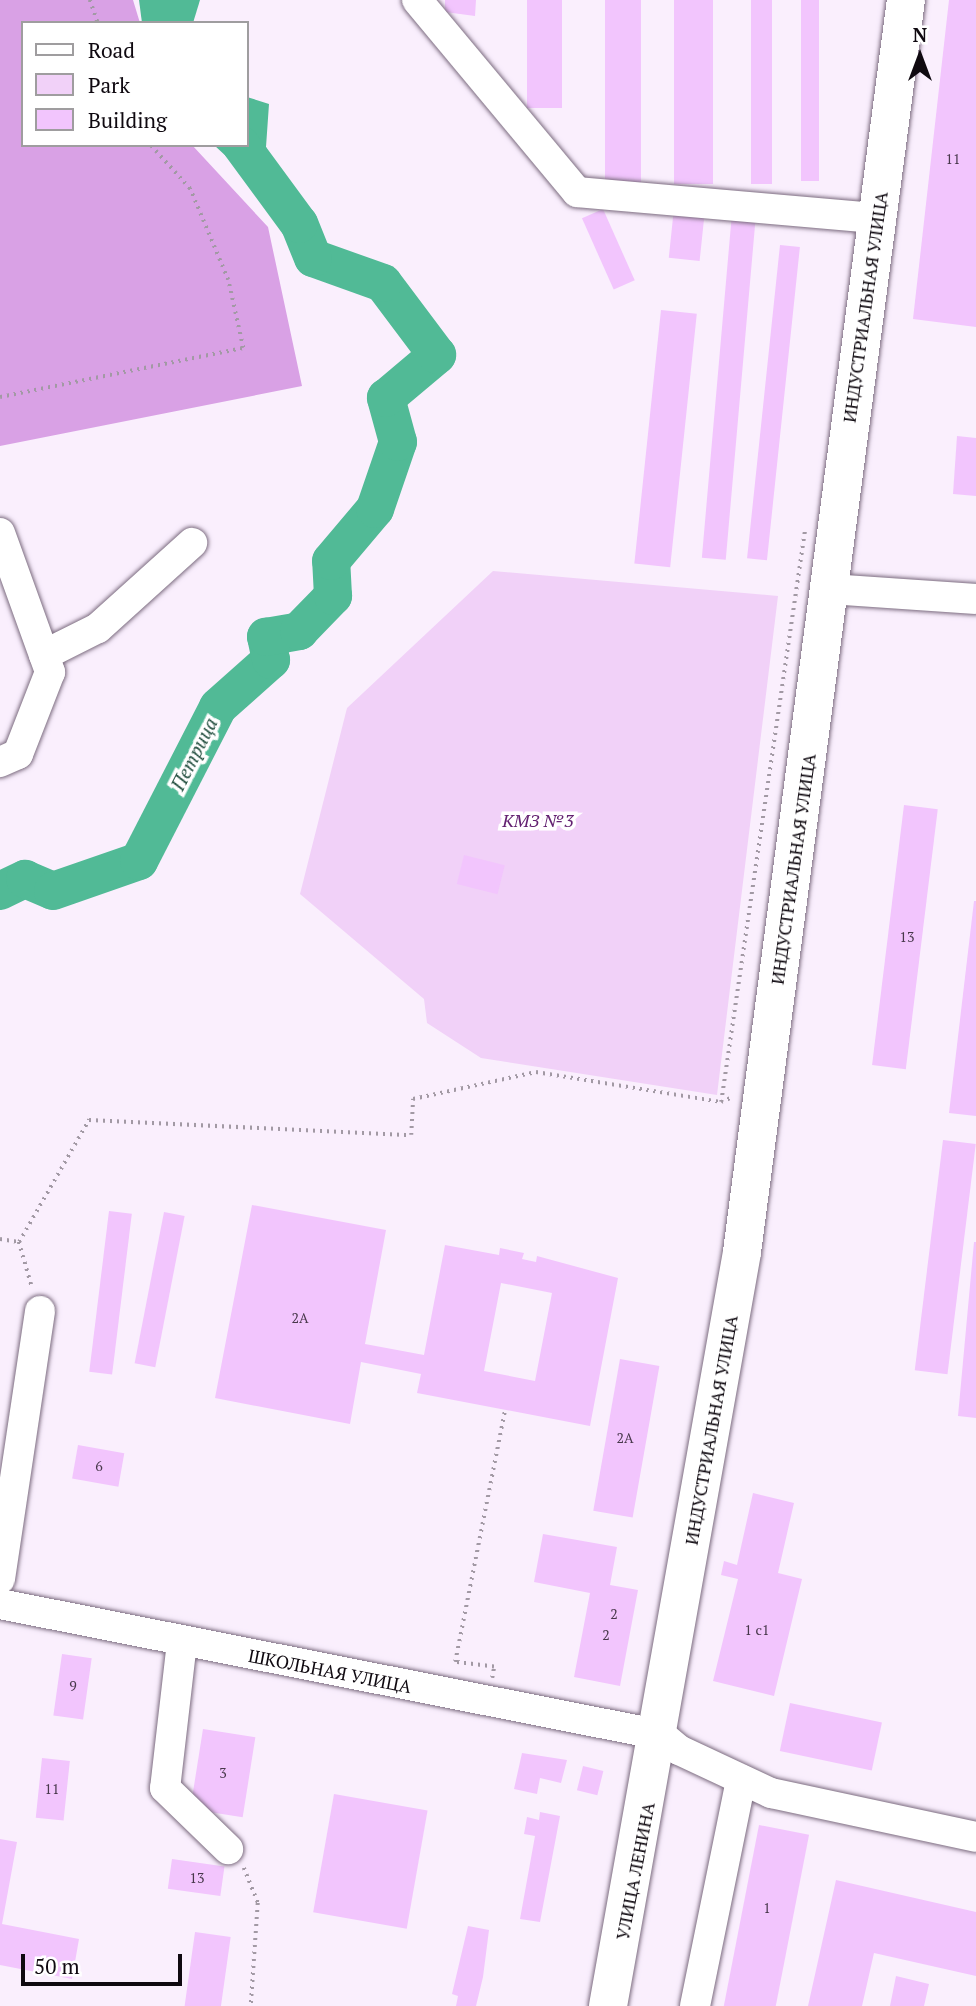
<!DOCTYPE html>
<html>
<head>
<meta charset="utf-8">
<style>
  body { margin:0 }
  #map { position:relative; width:976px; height:2006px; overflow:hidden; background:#faeffd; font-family:"PT Serif",serif }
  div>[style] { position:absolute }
  .green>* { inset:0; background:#f1d1f8 }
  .forest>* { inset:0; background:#d9a1e5 }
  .water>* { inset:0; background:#51ba96 }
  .river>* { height:38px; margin:-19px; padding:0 19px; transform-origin:19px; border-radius:19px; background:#51ba96 }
  .building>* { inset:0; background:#f2c5fd; transform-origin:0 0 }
  .path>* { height:3.5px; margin-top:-1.75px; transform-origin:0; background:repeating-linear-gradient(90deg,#a299a4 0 2px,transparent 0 7px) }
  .roads { filter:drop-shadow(0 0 2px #7c6c80) drop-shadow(0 0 2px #7c6c80) }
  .minor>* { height:30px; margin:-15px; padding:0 15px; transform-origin:15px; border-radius:15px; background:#fff }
  .major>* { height:38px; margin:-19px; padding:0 19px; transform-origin:19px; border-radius:19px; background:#fff }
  span { translate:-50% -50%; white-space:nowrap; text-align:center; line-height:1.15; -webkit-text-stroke:7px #fff; paint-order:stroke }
  .number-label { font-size:14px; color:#48384b }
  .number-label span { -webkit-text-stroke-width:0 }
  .street-label { font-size:18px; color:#0f0910 }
  .park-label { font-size:18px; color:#632171; font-style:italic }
  .water-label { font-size:19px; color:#1e4b3b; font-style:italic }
  .legend { position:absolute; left:21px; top:21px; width:228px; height:126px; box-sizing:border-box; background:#fff; border:2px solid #9f9d9f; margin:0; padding:9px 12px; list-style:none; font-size:21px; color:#0f0910 }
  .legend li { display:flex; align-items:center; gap:14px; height:35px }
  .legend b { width:35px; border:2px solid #9f9d9f }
  .north { position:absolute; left:885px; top:21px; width:70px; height:70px; -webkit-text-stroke:5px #fff; paint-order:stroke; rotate:0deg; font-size:19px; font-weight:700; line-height:28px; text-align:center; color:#0f0910 }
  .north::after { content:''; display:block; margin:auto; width:24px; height:32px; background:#0f0910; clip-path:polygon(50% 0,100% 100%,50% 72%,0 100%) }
  .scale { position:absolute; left:21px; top:1954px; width:161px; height:32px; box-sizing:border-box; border:4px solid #0f0910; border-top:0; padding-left:9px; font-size:21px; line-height:24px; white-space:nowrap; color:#0f0910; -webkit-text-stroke:5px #fff; paint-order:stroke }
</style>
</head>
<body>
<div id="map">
  <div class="green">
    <i style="clip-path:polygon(493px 571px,778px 596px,717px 1095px,481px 1058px,427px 1023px,424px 999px,300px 894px,347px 708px)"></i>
  </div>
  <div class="forest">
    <i style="clip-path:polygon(0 0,133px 0,140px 23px,23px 23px,23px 145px,192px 145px,268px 227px,302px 386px,0 446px)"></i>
  </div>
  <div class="water">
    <i style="clip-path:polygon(139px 0,200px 0,193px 23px,142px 23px)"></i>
    <i style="clip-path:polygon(247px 97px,269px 104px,266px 147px,299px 224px,214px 145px,247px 145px)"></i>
  </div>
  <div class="river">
    <i style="left:0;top:891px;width:28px;rotate:-26deg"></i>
    <i style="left:25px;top:879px;width:30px;rotate:23deg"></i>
    <i style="left:53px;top:891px;width:91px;rotate:-19.2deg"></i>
    <i style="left:139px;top:861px;width:173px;rotate:-62.8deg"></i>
    <i style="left:218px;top:707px;width:71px;rotate:-41.6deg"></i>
    <i style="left:271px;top:660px;width:24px;rotate:-102deg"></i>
    <i style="left:266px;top:637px;width:34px;rotate:-10deg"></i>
    <i style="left:299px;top:631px;width:49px;rotate:-45.8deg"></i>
    <i style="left:333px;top:596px;width:35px;rotate:-93deg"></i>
    <i style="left:331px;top:561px;width:68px;rotate:-49.8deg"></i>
    <i style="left:375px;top:509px;width:71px;rotate:-71.1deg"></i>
    <i style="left:398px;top:442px;width:46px;rotate:-105.3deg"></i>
    <i style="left:386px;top:398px;width:67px;rotate:-40.1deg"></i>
    <i style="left:437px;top:355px;width:90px;rotate:-126.9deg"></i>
    <i style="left:383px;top:283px;width:74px;rotate:-160.3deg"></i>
    <i style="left:313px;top:258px;width:37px;rotate:-112deg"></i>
    <i style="left:299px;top:224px;width:98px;rotate:-126.3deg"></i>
  </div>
  <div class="building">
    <i style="clip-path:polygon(445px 0,476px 0,475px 16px,445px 12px)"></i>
    <i style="left:527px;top:0;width:35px;height:108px"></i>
    <i style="left:605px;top:0;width:36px;height:184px"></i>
    <i style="left:674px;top:0;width:39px;height:184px"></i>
    <i style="left:751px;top:0;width:21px;height:184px"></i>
    <i style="left:801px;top:0;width:18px;height:181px"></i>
    <i style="clip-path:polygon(949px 0,976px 0,976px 327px,913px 319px)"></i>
    <i style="left:674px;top:208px;width:31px;height:50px;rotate:6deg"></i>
    <i style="left:603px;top:209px;width:78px;height:23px;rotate:66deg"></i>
    <i style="left:732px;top:213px;width:24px;height:346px;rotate:5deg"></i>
    <i style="left:780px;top:245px;width:20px;height:315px;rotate:6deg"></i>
    <i style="left:661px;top:310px;width:36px;height:255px;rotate:6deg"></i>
    <i style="clip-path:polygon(957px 436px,976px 438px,976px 496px,953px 494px)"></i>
    <i style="left:904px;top:805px;width:34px;height:262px;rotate:7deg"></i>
    <i style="left:464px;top:855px;width:42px;height:30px;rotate:14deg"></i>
    <i style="clip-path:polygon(974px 901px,976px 901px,976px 1116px,949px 1113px)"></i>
    <i style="left:943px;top:1140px;width:33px;height:232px;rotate:7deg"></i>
    <i style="clip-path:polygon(evenodd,252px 1205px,386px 1230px,365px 1344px,424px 1355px,445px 1245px,499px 1255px,500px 1248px,524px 1253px,522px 1259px,536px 1262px,537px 1256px,618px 1278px,590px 1426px,417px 1393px,421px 1374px,361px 1362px,350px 1424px,215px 1398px,252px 1205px,501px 1283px,552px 1293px,535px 1381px,484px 1371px,501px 1283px)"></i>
    <i style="left:109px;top:1211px;width:23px;height:162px;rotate:7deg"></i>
    <i style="left:164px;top:1212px;width:21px;height:154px;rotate:11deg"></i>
    <i style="clip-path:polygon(974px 1242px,976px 1242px,976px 1418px,958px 1416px)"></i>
    <i style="left:620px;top:1359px;width:40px;height:154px;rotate:10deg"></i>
    <i style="left:78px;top:1445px;width:47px;height:34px;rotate:10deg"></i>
    <i style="clip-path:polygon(753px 1493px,794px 1503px,778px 1573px,802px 1579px,774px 1696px,713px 1681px,738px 1579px,721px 1575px,724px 1561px,737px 1565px)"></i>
    <i style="clip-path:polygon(543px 1534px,617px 1547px,610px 1585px,638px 1590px,620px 1686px,574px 1677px,590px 1593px,534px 1582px)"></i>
    <i style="left:62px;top:1654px;width:30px;height:62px;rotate:8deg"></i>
    <i style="left:790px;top:1703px;width:94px;height:49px;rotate:12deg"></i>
    <i style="left:203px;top:1729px;width:53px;height:81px;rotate:9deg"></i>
    <i style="clip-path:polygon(522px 1753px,567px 1760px,561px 1783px,540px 1778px,537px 1794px,514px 1789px)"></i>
    <i style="left:42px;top:1758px;width:28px;height:60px;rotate:6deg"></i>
    <i style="left:583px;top:1766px;width:21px;height:25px;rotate:14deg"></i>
    <i style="left:334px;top:1794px;width:95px;height:120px;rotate:10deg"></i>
    <i style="clip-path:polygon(540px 1812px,560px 1816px,540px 1922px,520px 1919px,535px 1836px,524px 1834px,527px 1817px,539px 1820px)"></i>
    <i style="left:759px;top:1825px;width:51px;height:185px;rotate:11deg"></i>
    <i style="clip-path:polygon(0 1839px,17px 1842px,2px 1924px,79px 1939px,72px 1979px,0 1965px)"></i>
    <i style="left:172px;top:1859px;width:53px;height:30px;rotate:8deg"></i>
    <i style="clip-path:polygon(836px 1880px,976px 1912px,976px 1976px,874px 1953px,862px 2006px,808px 2006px)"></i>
    <i style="clip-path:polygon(468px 1926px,489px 1930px,483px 1977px,476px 2006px,456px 2006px,458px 1996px,452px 1994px)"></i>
    <i style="left:195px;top:1932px;width:36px;height:75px;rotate:8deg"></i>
    <i style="clip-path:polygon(896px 1976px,929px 1984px,924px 2006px,890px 2006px)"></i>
  </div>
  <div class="path">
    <i style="left:90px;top:0;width:24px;rotate:71deg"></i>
    <i style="left:0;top:397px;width:248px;rotate:-11.4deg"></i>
    <i style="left:243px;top:348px;width:70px;rotate:-102.4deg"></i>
    <i style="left:228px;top:280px;width:99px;rotate:-112.7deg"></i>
    <i style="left:190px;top:189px;width:59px;rotate:-132.3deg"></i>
    <i style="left:721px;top:1102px;width:579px;rotate:-81.66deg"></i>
    <i style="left:0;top:1239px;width:19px;rotate:9deg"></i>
    <i style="left:19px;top:1242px;width:141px;rotate:-60.2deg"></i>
    <i style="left:89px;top:1120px;width:322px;rotate:2.7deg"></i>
    <i style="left:411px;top:1135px;width:36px;rotate:-87deg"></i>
    <i style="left:413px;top:1099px;width:126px;rotate:-12.4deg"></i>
    <i style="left:536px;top:1072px;width:187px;rotate:9.2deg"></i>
    <i style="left:721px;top:1102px;width:13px;rotate:-23deg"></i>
    <i style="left:19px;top:1242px;width:47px;rotate:73.9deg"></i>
    <i style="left:492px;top:1678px;width:11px;rotate:-80deg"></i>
    <i style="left:494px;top:1667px;width:39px;rotate:-173deg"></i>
    <i style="left:455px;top:1662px;width:257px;rotate:-78.8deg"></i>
    <i style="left:244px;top:1868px;width:38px;rotate:68deg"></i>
    <i style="left:258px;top:1903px;width:103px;rotate:93.9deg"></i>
  </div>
  <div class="roads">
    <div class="minor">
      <i style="left:417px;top:0;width:250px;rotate:50.2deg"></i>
      <i style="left:577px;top:192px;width:301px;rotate:5deg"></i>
      <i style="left:0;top:533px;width:148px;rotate:70.2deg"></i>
      <i style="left:50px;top:672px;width:88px;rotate:111.3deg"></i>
      <i style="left:18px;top:754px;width:20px;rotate:156deg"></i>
      <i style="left:830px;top:589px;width:146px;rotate:3.9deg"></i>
      <i style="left:44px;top:655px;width:60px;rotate:-26.6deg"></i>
      <i style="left:98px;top:628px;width:127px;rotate:-42.1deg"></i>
      <i style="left:0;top:1579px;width:271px;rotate:-81.5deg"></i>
      <i style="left:0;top:1604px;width:674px;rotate:11.21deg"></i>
      <i style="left:661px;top:1735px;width:23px;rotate:40deg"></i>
      <i style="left:679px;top:1750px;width:102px;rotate:25.1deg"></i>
      <i style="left:771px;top:1793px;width:210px;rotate:12.1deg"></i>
      <i style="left:182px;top:1642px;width:147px;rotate:96.6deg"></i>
      <i style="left:165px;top:1788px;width:88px;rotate:44.1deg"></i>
      <i style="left:695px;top:2006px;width:231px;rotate:-78.5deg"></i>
    </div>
    <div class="major">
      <i style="left:608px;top:2006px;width:766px;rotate:-79.92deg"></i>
      <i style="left:742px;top:1252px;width:1263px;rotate:-82.54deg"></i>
    </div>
  </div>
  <div class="number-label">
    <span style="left:953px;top:159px">11</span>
    <span style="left:907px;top:937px">13</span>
    <span style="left:300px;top:1318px">2А</span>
    <span style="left:625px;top:1438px">2А</span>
    <span style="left:99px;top:1466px">6</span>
    <span style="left:614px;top:1614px">2</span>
    <span style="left:757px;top:1630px">1 с1</span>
    <span style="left:606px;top:1635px">2</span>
    <span style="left:73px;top:1686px">9</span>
    <span style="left:223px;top:1773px">3</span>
    <span style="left:52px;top:1789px">11</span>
    <span style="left:197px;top:1878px">13</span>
    <span style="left:767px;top:1908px">1</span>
  </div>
  <div class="street-label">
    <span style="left:865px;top:307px;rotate:-82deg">ИНДУСТРИАЛЬНАЯ УЛИЦА</span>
    <span style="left:793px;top:869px;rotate:-82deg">ИНДУСТРИАЛЬНАЯ УЛИЦА</span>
    <span style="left:711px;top:1430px;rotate:-80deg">ИНДУСТРИАЛЬНАЯ УЛИЦА</span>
    <span style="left:330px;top:1671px;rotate:11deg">ШКОЛЬНАЯ УЛИЦА</span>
    <span style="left:635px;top:1871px;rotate:-79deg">УЛИЦА ЛЕНИНА</span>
  </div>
  <div class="park-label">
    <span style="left:538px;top:820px">КМЗ №3</span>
  </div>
  <div class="water-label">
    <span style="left:194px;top:754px;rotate:-63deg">Петрица</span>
  </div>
  <ul class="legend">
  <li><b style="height:9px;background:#fff"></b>Road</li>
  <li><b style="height:19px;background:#f1d1f8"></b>Park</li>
  <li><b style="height:19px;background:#f2c5fd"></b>Building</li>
  </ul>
  <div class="north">N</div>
  <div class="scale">50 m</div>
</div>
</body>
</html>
